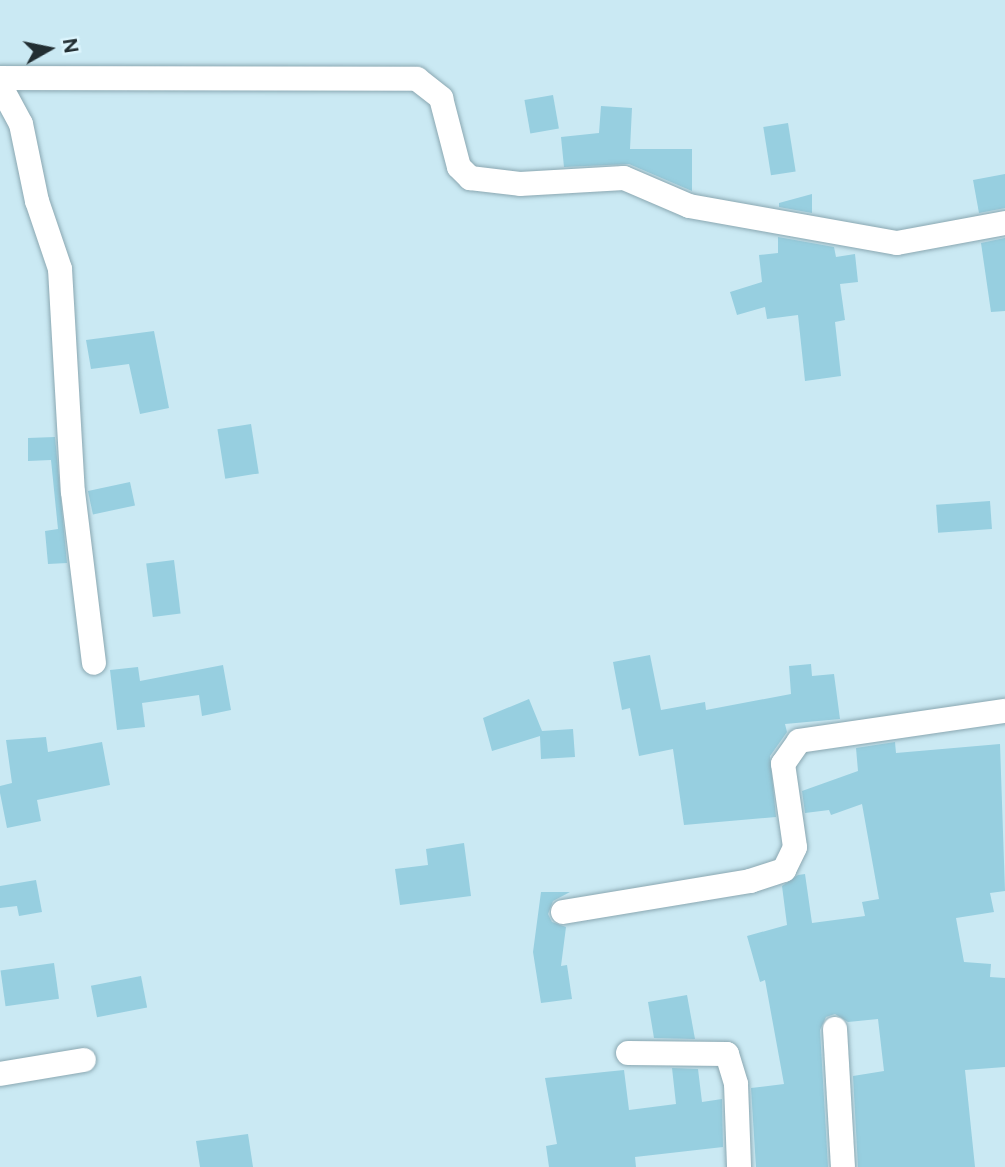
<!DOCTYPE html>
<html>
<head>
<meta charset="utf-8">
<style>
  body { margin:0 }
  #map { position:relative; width:1005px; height:1167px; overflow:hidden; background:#cae9f3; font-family:Figtree,sans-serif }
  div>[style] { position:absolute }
  .building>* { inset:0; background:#97cfe0; transform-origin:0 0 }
  .roads { filter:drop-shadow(0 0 2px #8aa7b1) drop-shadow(0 0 2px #8aa7b1) }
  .minor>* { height:24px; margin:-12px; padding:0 12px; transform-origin:12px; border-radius:12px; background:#fff }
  span { translate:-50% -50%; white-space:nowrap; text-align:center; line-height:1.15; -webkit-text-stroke:7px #dcf5fd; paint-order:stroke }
  .north { position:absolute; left:14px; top:14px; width:70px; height:70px; -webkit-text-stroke:5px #dcf5fd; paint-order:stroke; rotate:81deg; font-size:19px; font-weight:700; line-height:28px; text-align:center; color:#222e32 }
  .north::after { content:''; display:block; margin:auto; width:24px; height:32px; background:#222e32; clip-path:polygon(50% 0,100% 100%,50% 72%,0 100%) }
</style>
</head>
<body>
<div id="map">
  <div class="building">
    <i style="left:553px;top:95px;width:34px;height:29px;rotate:80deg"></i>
    <i style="clip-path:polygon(601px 106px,632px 108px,630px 149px,692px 149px,692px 191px,629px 164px,564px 167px,561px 137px,599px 133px)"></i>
    <i style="left:788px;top:123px;width:49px;height:25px;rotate:81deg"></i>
    <i style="clip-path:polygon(1005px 174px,1005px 208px,979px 213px,973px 180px)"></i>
    <i style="clip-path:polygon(812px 194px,812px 213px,779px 207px,779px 203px)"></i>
    <i style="clip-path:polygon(778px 237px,834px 247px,836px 257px,855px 254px,858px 282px,840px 284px,845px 320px,835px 322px,841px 376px,805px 381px,798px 315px,767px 319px,765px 307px,737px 315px,730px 292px,762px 282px,759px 255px,778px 253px)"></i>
    <i style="clip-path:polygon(1005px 238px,1005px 311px,991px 312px,981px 243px)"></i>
    <i style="clip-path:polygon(154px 331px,169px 408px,140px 414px,129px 364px,91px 369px,86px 340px)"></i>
    <i style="left:251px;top:424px;width:50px;height:34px;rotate:81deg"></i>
    <i style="clip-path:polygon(55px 437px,67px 563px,48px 564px,45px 531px,58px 529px,51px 460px,28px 461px,28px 438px)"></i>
    <i style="left:130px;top:482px;width:24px;height:43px;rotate:78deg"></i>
    <i style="left:990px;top:501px;width:28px;height:54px;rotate:86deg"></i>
    <i style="left:174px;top:560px;width:54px;height:28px;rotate:83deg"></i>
    <i style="clip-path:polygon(650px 655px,661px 710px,705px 702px,706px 710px,791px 694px,789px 666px,811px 664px,812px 676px,834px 674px,840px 719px,785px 724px,787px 732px,770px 756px,776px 817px,684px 825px,673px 749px,639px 756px,630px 708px,622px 710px,613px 662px)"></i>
    <i style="clip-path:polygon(223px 665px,231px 710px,202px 716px,199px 695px,142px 703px,145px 727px,117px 730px,110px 670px,138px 667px,140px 681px)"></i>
    <i style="clip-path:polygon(529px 699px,542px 731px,573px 729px,575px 757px,541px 759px,540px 736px,492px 751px,483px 718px)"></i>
    <i style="clip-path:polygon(46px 737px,48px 752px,102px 742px,110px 785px,37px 800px,41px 821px,7px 828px,0 793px,0 786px,12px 783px,6px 740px)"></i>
    <i style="clip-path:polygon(895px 742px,896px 753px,1000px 744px,1005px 891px,990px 893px,994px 912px,956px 918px,964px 962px,991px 964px,990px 977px,1005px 978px,1005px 1067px,965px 1070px,975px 1167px,858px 1167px,853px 1076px,884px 1071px,878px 1019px,848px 1022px,835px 1014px,826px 1017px,820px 1030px,828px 1167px,756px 1167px,751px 1088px,784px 1084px,765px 980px,760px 982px,747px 936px,787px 925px,782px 886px,798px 875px,805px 874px,812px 923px,865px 916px,862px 902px,879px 899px,862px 804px,831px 815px,829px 810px,805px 813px,802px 791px,858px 771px,856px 748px)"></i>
    <i style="clip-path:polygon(464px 843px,471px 896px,400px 905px,395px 869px,428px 865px,426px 849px)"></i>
    <i style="clip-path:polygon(36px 880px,42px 912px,19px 916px,17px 906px,0 908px,0 886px)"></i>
    <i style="clip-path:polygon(541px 892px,570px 892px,553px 901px,548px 914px,552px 922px,566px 927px,561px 966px,567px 965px,572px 999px,541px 1003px,533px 952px)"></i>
    <i style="left:54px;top:963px;width:36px;height:54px;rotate:82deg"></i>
    <i style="left:141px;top:976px;width:32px;height:51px;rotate:79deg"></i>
    <i style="clip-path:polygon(687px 995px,695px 1039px,654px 1038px,648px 1002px)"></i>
    <i style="clip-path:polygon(672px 1068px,698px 1069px,702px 1102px,722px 1099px,723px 1147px,635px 1157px,636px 1167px,549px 1167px,546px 1146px,557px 1144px,545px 1078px,624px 1070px,629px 1110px,676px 1104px)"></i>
    <i style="clip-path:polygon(248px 1134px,253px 1167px,200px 1167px,196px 1141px)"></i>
  </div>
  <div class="roads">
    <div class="minor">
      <i style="left:0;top:78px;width:417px;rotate:0.1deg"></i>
      <i style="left:417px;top:79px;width:31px;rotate:38deg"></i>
      <i style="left:441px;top:98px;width:71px;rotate:75.4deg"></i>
      <i style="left:459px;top:167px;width:16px;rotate:45deg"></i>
      <i style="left:470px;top:178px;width:50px;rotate:6.8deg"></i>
      <i style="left:520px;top:184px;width:104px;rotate:-3.3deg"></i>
      <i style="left:624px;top:178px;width:71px;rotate:23.3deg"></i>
      <i style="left:689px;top:206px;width:211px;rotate:10.1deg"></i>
      <i style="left:897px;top:243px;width:110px;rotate:-10.5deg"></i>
      <i style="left:0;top:85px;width:44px;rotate:61.7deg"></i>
      <i style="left:21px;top:124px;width:79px;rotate:78.3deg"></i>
      <i style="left:37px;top:201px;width:72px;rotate:71.3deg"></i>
      <i style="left:60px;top:269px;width:223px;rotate:86.7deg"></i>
      <i style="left:73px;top:492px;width:172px;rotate:83deg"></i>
      <i style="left:563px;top:912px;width:190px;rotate:-9.4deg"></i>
      <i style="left:750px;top:881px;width:36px;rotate:-18deg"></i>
      <i style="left:784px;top:870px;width:25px;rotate:-64deg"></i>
      <i style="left:795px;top:847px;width:84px;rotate:-98.2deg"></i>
      <i style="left:783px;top:764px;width:28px;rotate:-55deg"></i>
      <i style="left:799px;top:741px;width:208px;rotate:-8.3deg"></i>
      <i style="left:835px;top:1029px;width:138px;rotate:86.7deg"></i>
      <i style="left:628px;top:1053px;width:99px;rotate:0.6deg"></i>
      <i style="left:727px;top:1054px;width:31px;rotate:73deg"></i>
      <i style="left:736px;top:1084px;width:83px;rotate:87.9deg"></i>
      <i style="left:0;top:1074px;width:85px;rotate:-9.5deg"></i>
    </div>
  </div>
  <div class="north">N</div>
</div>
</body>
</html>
